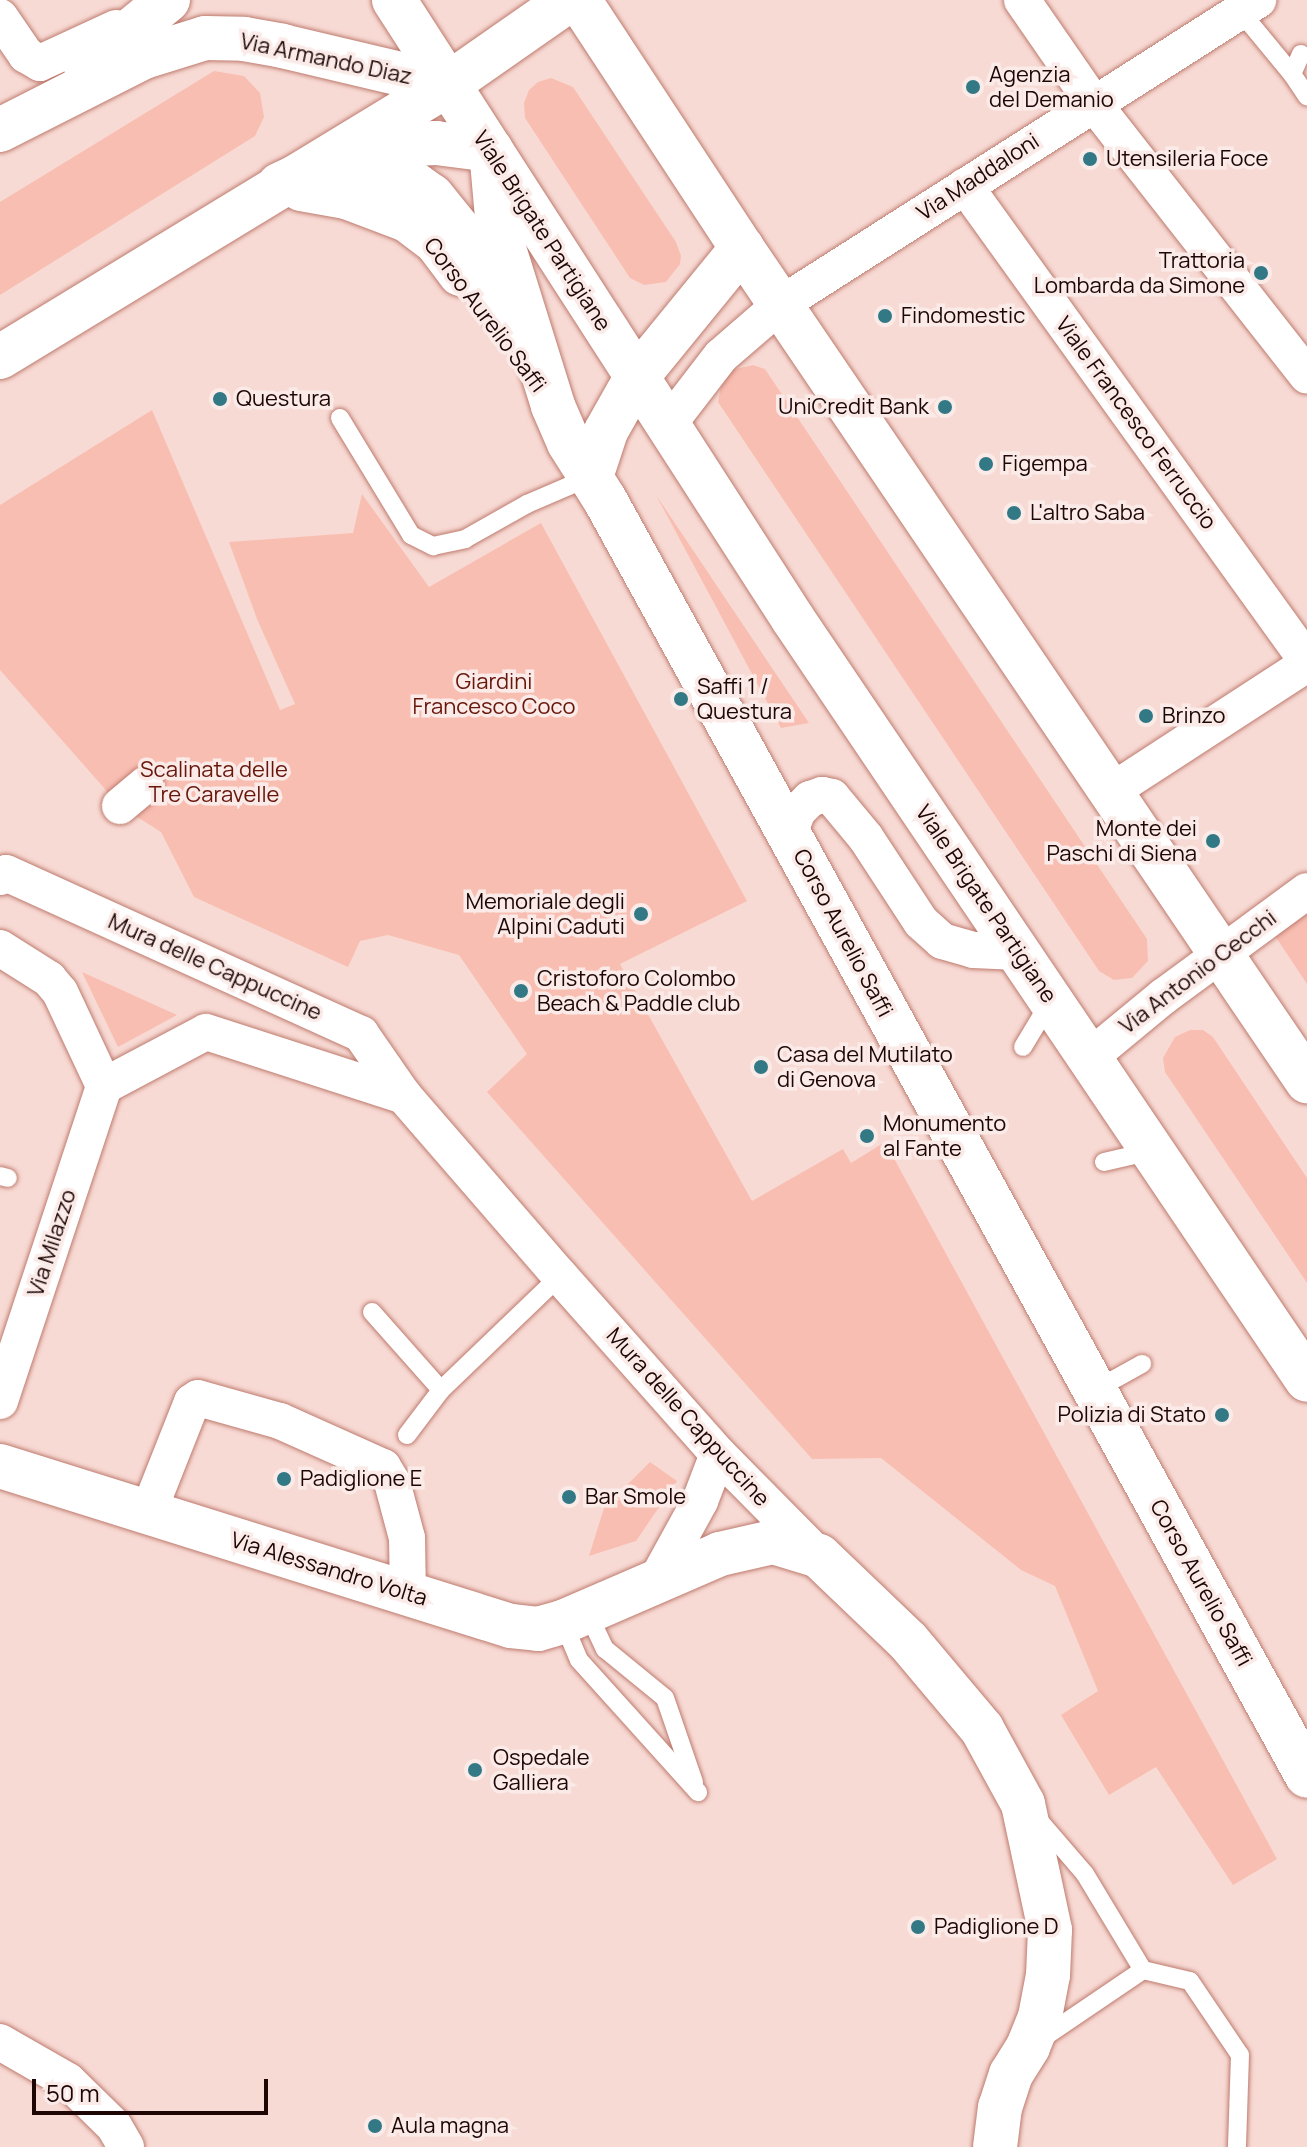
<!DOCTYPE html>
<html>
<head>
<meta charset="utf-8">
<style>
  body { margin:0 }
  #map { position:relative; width:1307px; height:2147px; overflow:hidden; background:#f8dad4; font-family:Manrope,sans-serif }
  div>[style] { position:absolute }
  .green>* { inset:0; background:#f9beb2 }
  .roads { filter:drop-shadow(0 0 2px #be7b6e) drop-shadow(0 0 2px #be7b6e) }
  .lane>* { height:18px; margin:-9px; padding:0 9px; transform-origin:9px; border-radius:9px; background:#fff }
  .street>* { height:36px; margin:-18px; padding:0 18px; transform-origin:18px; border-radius:18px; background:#fff }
  .secondary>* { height:44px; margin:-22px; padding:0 22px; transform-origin:22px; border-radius:22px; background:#fff }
  .primary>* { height:44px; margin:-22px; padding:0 22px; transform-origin:22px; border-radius:22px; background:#fff }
  .dots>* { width:22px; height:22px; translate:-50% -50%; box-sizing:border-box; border:4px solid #faebe8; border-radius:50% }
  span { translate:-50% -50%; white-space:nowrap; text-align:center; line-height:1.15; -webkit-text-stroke:7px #faebe8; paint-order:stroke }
  .street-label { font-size:22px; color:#1e0604 }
  .poi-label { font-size:22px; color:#1e0604 }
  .left { translate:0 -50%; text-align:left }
  .right { translate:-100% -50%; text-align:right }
  .park-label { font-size:22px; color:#68160b }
  .scale { position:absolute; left:32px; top:2079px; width:236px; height:36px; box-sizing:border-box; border:4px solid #1e0604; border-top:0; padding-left:10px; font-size:24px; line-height:28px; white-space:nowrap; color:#1e0604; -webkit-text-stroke:6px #faebe8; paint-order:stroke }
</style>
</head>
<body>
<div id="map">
  <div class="green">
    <i style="clip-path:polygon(214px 71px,244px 76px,260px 93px,264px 117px,255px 136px,0 295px,0 202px)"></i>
    <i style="clip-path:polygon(551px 78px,573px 87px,676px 242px,681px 256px,680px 264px,666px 282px,644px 285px,630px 278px,525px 118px,524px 103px,529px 90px,538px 82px)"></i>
    <i style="clip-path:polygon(753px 365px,765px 369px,1147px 939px,1148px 961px,1132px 978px,1114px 980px,1099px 971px,718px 402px,722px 381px,732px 370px)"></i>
    <i style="clip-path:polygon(152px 410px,280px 710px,295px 704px,257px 619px,229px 542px,353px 533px,362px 494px,429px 587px,541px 523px,747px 901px,620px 964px,752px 1201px,843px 1149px,851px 1163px,885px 1142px,1277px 1859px,1233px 1885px,1156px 1767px,1109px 1795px,1061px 1715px,1098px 1691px,1055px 1586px,1021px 1570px,881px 1458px,812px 1459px,487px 1092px,527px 1054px,459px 955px,388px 935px,360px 941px,348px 967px,194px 897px,161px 832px,120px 806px,0 670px,0 505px)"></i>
    <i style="clip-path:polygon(656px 495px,809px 723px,781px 728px)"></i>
    <i style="clip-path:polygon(1307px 911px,1307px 984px,1273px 933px)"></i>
    <i style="clip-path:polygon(82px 972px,177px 1015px,118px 1047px)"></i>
    <i style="clip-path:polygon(1203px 1030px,1213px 1037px,1307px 1178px,1307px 1283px,1165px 1072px,1163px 1058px,1175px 1037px,1190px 1030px)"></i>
    <i style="clip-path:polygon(650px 1462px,677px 1481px,636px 1541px,589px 1556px,604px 1508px)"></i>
  </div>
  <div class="roads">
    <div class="lane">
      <i style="left:1240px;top:11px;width:82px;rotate:50.5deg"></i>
      <i style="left:1301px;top:54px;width:22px;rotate:114deg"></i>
      <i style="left:1292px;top:74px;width:27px;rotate:56deg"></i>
      <i style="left:340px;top:418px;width:137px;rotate:58.7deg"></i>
      <i style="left:411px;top:535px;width:25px;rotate:27deg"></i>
      <i style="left:433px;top:546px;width:33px;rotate:-12deg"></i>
      <i style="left:465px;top:539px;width:71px;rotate:-29.4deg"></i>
      <i style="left:527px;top:504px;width:69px;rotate:-23.2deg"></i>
      <i style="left:1023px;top:1047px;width:52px;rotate:-59deg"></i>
      <i style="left:1104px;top:1162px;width:49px;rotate:-12.9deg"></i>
      <i style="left:0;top:1176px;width:8px;rotate:14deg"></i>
      <i style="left:372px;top:1312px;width:104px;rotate:48.5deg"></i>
      <i style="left:1095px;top:1390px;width:54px;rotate:-29deg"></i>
      <i style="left:407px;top:1435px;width:56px;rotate:-52.9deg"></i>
      <i style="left:441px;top:1390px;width:165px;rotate:-43.8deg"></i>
      <i style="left:588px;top:1613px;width:40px;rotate:65deg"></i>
      <i style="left:605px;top:1649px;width:77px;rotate:39.2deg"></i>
      <i style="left:665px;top:1698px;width:89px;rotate:71deg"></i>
      <i style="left:563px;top:1622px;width:41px;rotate:67.2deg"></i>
      <i style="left:579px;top:1660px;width:178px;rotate:48deg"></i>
      <i style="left:1036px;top:1817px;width:75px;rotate:49.3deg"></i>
      <i style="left:1085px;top:1874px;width:112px;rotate:58.9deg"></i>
      <i style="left:1143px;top:1970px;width:123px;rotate:145.9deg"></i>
      <i style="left:1143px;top:1970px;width:48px;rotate:13.2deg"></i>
      <i style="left:1190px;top:1981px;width:89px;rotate:56deg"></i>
      <i style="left:1240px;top:2055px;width:92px;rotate:91.9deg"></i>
    </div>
    <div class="street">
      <i style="left:1022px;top:0;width:126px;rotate:55.3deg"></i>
      <i style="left:1094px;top:104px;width:345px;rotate:51.9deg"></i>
      <i style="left:0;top:17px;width:46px;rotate:55.6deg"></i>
      <i style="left:26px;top:55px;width:16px;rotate:30deg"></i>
      <i style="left:40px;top:63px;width:84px;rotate:-24.7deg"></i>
      <i style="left:965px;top:186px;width:585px;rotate:54.25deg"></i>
      <i style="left:667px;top:426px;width:88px;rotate:-52.4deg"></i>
      <i style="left:721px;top:356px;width:79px;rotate:-40.9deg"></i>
      <i style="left:781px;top:304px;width:566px;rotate:-32.51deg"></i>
      <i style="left:1110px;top:792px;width:235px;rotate:-33deg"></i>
      <i style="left:120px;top:806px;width:33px;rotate:-40deg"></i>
      <i style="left:789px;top:834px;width:25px;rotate:-69deg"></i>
      <i style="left:798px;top:811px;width:17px;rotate:-45deg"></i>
      <i style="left:810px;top:799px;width:13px;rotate:-18deg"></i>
      <i style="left:822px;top:795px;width:10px;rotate:11deg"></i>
      <i style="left:832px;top:797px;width:53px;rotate:50.3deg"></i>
      <i style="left:866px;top:838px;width:100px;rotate:56.8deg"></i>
      <i style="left:921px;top:922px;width:28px;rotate:42deg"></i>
      <i style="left:942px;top:941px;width:32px;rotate:16deg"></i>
      <i style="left:973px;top:950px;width:45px;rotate:2.5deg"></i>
      <i style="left:0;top:877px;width:7px;rotate:-34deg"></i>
      <i style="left:6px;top:873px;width:390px;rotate:24.4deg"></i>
      <i style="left:361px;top:1034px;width:75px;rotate:55.3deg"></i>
      <i style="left:404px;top:1096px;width:238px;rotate:49.1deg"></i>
      <i style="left:560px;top:1276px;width:238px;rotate:48.4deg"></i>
      <i style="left:718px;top:1454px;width:144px;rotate:45.3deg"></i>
      <i style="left:0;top:948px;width:58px;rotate:32.3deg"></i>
      <i style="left:49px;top:979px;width:17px;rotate:50deg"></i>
      <i style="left:60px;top:992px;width:104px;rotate:64.9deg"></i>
      <i style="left:104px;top:1086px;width:115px;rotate:-27.9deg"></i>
      <i style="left:206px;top:1032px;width:208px;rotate:17.9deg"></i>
      <i style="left:1090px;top:1057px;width:96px;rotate:-39.5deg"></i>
      <i style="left:1164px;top:996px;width:177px;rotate:-36.3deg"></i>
      <i style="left:0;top:1401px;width:332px;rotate:-71.7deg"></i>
      <i style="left:148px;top:1513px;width:119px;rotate:-68.4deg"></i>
      <i style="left:192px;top:1402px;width:7px;rotate:-34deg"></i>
      <i style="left:198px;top:1398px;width:85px;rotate:15.7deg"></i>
      <i style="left:280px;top:1421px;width:113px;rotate:24.1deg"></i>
      <i style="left:383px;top:1467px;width:17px;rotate:59deg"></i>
      <i style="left:392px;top:1482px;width:58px;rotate:75deg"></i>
      <i style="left:407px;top:1538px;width:55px;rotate:89deg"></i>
      <i style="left:655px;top:1583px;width:94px;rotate:-61.2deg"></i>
      <i style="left:700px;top:1501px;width:50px;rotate:-69deg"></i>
      <i style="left:0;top:2042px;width:78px;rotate:29.8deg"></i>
      <i style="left:68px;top:2081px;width:64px;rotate:44.4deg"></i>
      <i style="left:114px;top:2126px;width:24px;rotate:60deg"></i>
    </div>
    <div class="secondary">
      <i style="left:86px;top:67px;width:106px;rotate:-39.3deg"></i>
      <i style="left:0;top:130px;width:161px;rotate:-26.9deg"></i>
      <i style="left:144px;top:57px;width:64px;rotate:-17.3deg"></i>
      <i style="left:205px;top:38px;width:39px;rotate:1deg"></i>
      <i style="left:244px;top:39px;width:39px;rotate:10deg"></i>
      <i style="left:282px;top:46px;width:170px;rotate:13.3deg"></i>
      <i style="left:328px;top:175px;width:31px;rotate:-9deg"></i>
      <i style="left:359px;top:170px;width:17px;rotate:7deg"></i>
      <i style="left:376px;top:172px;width:42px;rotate:18deg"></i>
      <i style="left:416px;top:185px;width:19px;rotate:35deg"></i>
      <i style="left:432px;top:196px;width:46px;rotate:51.1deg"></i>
      <i style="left:461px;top:232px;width:87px;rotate:62.5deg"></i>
      <i style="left:279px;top:185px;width:56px;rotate:-25.2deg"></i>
      <i style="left:330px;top:161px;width:46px;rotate:-18.8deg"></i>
      <i style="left:374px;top:146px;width:62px;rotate:-2.8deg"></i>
      <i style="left:436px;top:143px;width:55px;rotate:7.3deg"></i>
      <i style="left:491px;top:150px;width:79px;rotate:84.9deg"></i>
      <i style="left:498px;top:229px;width:185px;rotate:72.7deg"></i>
      <i style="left:553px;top:406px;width:40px;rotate:66.6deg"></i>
      <i style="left:569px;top:443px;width:67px;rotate:57.7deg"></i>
      <i style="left:605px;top:500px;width:1456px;rotate:61.18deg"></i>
      <i style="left:301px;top:189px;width:46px;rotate:10.1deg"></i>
      <i style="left:346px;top:197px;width:65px;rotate:20.7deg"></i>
      <i style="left:407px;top:220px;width:38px;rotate:37deg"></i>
      <i style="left:437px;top:243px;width:39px;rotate:53deg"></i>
      <i style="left:0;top:357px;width:523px;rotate:-31.32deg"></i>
      <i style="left:447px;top:85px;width:149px;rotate:-34.9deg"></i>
      <i style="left:591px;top:477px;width:48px;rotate:-71.9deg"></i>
      <i style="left:606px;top:431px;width:61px;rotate:-60.5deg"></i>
      <i style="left:636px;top:378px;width:168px;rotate:-50.8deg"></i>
      <i style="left:0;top:1466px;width:535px;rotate:17.39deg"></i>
      <i style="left:511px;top:1626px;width:27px;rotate:6deg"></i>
      <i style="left:538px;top:1629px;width:26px;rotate:-16deg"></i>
      <i style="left:563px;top:1622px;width:171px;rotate:-23.4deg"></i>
      <i style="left:720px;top:1554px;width:54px;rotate:-12.8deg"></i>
      <i style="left:773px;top:1542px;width:48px;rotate:16.9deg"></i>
      <i style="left:819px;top:1556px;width:123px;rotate:43.7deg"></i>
      <i style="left:908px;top:1641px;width:115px;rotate:49.9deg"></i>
      <i style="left:982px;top:1729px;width:85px;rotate:61.3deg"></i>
      <i style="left:1023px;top:1804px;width:129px;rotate:77.9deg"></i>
      <i style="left:1050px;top:1930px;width:45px;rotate:92.5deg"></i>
      <i style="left:1048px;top:1975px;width:43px;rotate:100.8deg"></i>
      <i style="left:1040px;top:2017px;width:32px;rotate:112deg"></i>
      <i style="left:1028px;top:2047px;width:32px;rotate:122deg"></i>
      <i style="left:1011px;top:2074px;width:35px;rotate:108deg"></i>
      <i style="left:1000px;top:2107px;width:40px;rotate:97.1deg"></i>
    </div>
    <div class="primary">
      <i style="left:394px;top:0;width:736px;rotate:57.19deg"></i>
      <i style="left:793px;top:619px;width:918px;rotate:55.96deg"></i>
      <i style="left:579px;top:0;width:297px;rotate:56.7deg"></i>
      <i style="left:742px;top:248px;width:1007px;rotate:55.85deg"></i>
    </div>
  </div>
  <div class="dots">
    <i style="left:973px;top:87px;background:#327885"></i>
    <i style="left:1090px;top:159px;background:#327885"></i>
    <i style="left:1261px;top:273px;background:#327885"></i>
    <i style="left:885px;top:316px;background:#327885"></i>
    <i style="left:220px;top:399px;background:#327885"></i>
    <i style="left:945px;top:407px;background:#327885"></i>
    <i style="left:986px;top:464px;background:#327885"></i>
    <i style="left:1014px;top:513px;background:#327885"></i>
    <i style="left:681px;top:699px;background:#327885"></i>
    <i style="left:1146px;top:716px;background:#327885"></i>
    <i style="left:1213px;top:841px;background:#327885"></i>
    <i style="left:641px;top:914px;background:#327885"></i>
    <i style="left:521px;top:991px;background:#327885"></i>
    <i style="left:761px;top:1067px;background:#327885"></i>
    <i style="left:867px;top:1136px;background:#327885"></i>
    <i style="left:1222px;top:1415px;background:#327885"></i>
    <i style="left:284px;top:1479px;background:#327885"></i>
    <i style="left:569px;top:1497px;background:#327885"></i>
    <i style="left:475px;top:1770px;background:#327885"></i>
    <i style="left:918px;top:1927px;background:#327885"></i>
    <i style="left:375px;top:2126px;background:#327885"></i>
  </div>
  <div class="street-label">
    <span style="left:326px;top:59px;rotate:12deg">Via Armando Diaz</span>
    <span style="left:978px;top:177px;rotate:-33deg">Via Maddaloni</span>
    <span style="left:542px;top:231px;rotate:57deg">Viale Brigate Partigiane</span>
    <span style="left:485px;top:315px;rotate:53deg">Corso Aurelio Saffi</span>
    <span style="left:1136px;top:423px;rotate:54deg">Viale Francesco Ferruccio</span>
    <span style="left:986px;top:904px;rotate:56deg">Viale Brigate Partigiane</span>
    <span style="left:843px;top:933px;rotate:62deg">Corso Aurelio Saffi</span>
    <span style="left:215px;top:967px;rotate:24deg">Mura delle Cappuccine</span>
    <span style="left:1198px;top:972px;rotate:-37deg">Via Antonio Cecchi</span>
    <span style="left:52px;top:1243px;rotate:-72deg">Via Milazzo</span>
    <span style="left:688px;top:1417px;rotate:48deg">Mura delle Cappuccine</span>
    <span style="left:329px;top:1569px;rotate:17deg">Via Alessandro Volta</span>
    <span style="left:1201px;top:1583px;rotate:61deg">Corso Aurelio Saffi</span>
  </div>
  <div class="poi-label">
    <span class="left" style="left:989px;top:87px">Agenzia<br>del Demanio</span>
    <span class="left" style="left:1106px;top:159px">Utensileria Foce</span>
    <span class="right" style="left:1245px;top:273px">Trattoria<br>Lombarda da Simone</span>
    <span class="left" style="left:901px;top:316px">Findomestic</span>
    <span class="left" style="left:236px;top:399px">Questura</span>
    <span class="right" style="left:929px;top:407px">UniCredit Bank</span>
    <span class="left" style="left:1002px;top:464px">Figempa</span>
    <span class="left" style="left:1030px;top:513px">L'altro Saba</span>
    <span class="left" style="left:697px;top:699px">Saffi 1 /<br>Questura</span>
    <span class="left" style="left:1162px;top:716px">Brinzo</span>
    <span class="right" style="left:1197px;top:841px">Monte dei<br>Paschi di Siena</span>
    <span class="right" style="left:625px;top:914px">Memoriale degli<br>Alpini Caduti</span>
    <span class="left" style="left:537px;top:991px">Cristoforo Colombo<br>Beach &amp; Paddle club</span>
    <span class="left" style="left:777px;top:1067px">Casa del Mutilato<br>di Genova</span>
    <span class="left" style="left:883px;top:1136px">Monumento<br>al Fante</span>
    <span class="right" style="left:1206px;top:1415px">Polizia di Stato</span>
    <span class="left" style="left:300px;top:1479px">Padiglione E</span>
    <span class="left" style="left:585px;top:1497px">Bar Smole</span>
    <span class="left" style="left:493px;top:1770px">Ospedale<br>Galliera</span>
    <span class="left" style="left:934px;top:1927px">Padiglione D</span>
    <span class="left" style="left:391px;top:2126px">Aula magna</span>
  </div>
  <div class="park-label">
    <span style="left:494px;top:694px">Giardini<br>Francesco Coco</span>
    <span style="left:214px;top:782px">Scalinata delle<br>Tre Caravelle</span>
  </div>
  <div class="scale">50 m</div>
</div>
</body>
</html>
